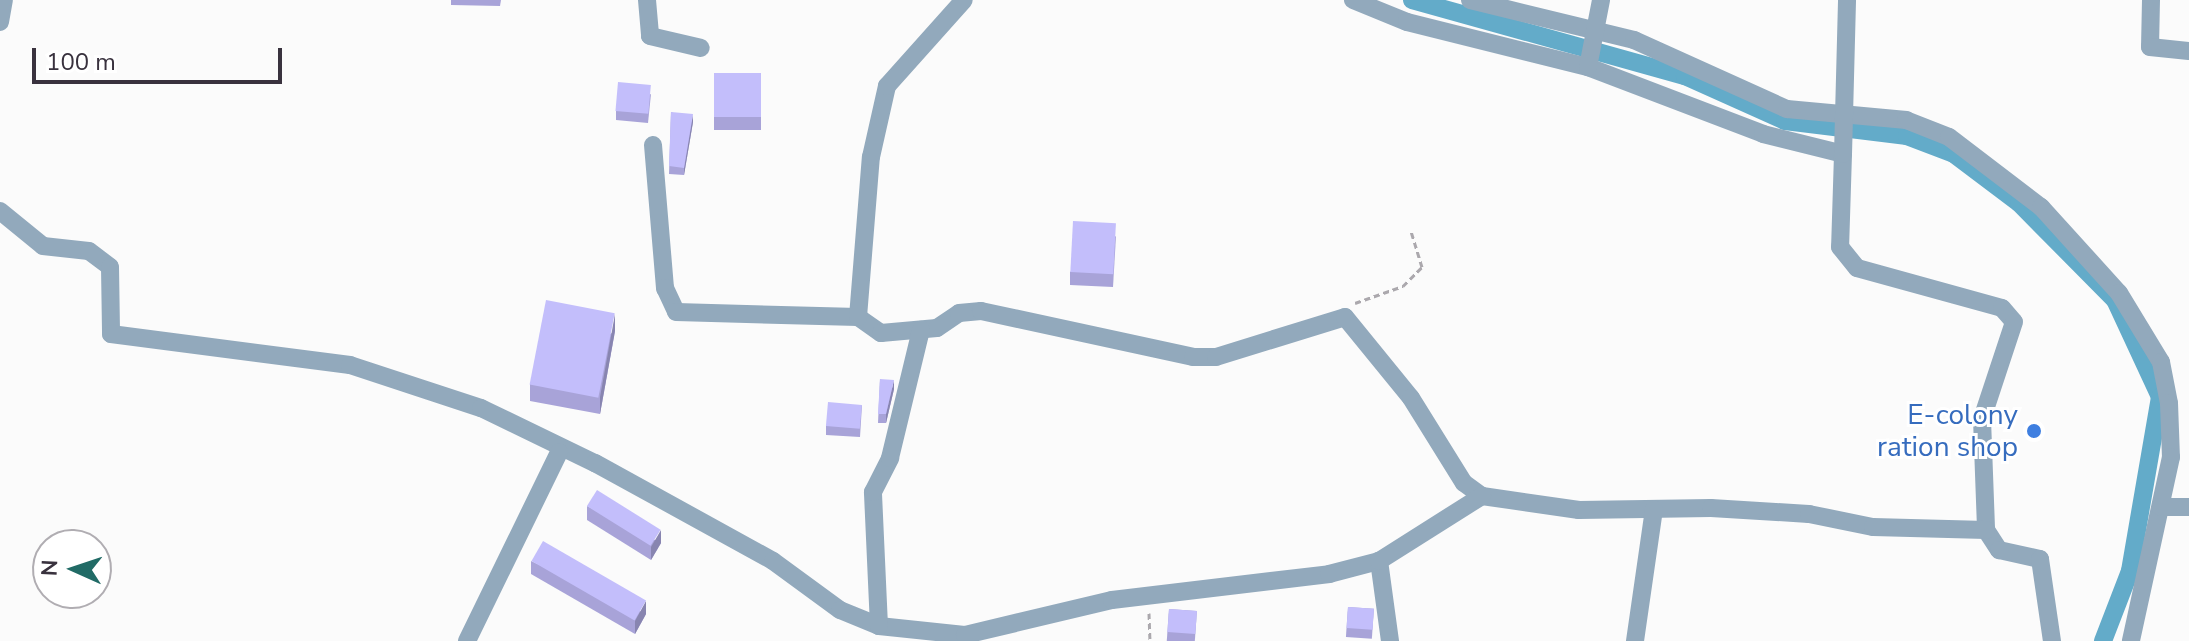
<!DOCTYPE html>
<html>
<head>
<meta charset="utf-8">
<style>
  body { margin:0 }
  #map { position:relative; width:2189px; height:641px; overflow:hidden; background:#fbfbfb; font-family:"Nunito Sans",sans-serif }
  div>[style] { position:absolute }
  .canal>* { height:18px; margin:-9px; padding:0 9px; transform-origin:9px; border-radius:9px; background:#63abc9 }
  .path>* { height:3px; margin-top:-1.5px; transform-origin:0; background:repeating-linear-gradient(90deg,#aba8ad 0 6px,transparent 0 10px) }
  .minor>* { height:18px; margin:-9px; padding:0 9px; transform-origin:9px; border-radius:9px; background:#92a9bc }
  .wall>* { inset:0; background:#a8a3d8; transform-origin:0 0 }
  .shaded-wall>* { inset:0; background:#8885b0 }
  .building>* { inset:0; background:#c3befb; transform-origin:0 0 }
  .dots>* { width:22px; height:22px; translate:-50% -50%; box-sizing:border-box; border:4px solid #fff; border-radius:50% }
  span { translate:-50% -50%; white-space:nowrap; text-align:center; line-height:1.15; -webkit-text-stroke:6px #fff; paint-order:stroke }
  .shop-label { font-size:28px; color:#366cbe }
  .right { translate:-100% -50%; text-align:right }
  .north { position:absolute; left:32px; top:529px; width:80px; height:80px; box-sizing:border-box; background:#fff; border:2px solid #b0adb2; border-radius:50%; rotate:273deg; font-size:22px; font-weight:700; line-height:32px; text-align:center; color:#39323e }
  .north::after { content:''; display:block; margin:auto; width:28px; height:36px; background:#216b66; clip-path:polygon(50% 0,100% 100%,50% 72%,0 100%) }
  .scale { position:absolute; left:32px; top:48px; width:250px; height:36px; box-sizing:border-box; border:4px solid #39323e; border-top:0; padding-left:10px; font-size:24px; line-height:28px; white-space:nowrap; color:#39323e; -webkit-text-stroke:6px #fff; paint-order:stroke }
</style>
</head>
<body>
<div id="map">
  <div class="canal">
    <i style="left:1412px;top:0;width:283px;rotate:15.6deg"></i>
    <i style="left:1685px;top:76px;width:110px;rotate:24.2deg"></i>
    <i style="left:1785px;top:121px;width:123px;rotate:7deg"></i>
    <i style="left:1907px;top:136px;width:50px;rotate:21deg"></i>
    <i style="left:1954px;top:154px;width:81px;rotate:37deg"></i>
    <i style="left:2019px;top:203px;width:136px;rotate:45.3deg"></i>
    <i style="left:2115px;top:300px;width:107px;rotate:65.1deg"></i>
    <i style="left:2160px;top:397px;width:177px;rotate:99.8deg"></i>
    <i style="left:2130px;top:571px;width:75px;rotate:111.1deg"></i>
  </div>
  <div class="path">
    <i style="left:1355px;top:303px;width:51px;rotate:-19.5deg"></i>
    <i style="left:1403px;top:286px;width:27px;rotate:-45deg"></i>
    <i style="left:1422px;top:267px;width:39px;rotate:-107deg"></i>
    <i style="left:1149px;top:613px;width:28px;rotate:88deg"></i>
  </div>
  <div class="minor">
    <i style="left:647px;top:0;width:36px;rotate:85deg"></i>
    <i style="left:650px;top:36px;width:52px;rotate:13.2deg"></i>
    <i style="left:1353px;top:0;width:58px;rotate:22.2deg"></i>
    <i style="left:1407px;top:22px;width:187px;rotate:14deg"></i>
    <i style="left:1588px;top:67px;width:187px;rotate:20.9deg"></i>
    <i style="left:1763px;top:134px;width:82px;rotate:14deg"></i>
    <i style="left:1843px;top:154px;width:93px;rotate:91.8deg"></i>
    <i style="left:1840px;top:247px;width:27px;rotate:51deg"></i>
    <i style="left:1857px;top:268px;width:150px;rotate:15.4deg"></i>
    <i style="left:2002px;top:308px;width:18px;rotate:49deg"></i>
    <i style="left:2014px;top:322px;width:102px;rotate:108.3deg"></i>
    <i style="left:1982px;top:419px;width:111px;rotate:87.9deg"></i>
    <i style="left:1986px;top:530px;width:24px;rotate:57deg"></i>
    <i style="left:1999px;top:550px;width:42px;rotate:12.4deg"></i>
    <i style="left:2040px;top:559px;width:83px;rotate:81.7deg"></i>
    <i style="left:1470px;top:0;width:169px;rotate:13.7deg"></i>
    <i style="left:1634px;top:40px;width:168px;rotate:24.3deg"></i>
    <i style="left:1787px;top:109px;width:120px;rotate:5.3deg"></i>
    <i style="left:1906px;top:120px;width:46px;rotate:21.6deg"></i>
    <i style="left:1949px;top:137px;width:116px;rotate:37.3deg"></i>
    <i style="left:2041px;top:207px;width:116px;rotate:47.8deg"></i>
    <i style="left:2119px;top:293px;width:81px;rotate:58.7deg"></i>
    <i style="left:2161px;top:362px;width:42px;rotate:79deg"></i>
    <i style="left:2169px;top:403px;width:54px;rotate:87.9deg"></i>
    <i style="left:2171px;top:457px;width:188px;rotate:102.3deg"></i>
    <i style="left:2151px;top:0;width:47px;rotate:91.2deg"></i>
    <i style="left:2150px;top:47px;width:39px;rotate:6deg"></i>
    <i style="left:0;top:22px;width:22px;rotate:-80deg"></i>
    <i style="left:1588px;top:67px;width:68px;rotate:-79deg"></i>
    <i style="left:653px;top:145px;width:144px;rotate:85.2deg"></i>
    <i style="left:665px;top:288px;width:26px;rotate:65deg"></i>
    <i style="left:676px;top:312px;width:182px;rotate:1.6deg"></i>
    <i style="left:858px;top:317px;width:28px;rotate:35deg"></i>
    <i style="left:881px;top:333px;width:56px;rotate:-5.1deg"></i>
    <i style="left:937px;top:328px;width:27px;rotate:-34deg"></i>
    <i style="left:959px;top:313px;width:22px;rotate:-5deg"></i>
    <i style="left:981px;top:311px;width:217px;rotate:12.2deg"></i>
    <i style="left:1193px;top:357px;width:23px"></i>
    <i style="left:1216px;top:357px;width:135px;rotate:-17.2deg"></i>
    <i style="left:1345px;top:317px;width:104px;rotate:50.8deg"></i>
    <i style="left:1411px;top:398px;width:100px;rotate:58.1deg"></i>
    <i style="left:1464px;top:483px;width:22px;rotate:36deg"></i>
    <i style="left:1482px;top:496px;width:98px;rotate:8.2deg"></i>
    <i style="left:1579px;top:510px;width:132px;rotate:-0.9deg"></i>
    <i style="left:1711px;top:508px;width:98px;rotate:3.5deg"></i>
    <i style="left:1809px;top:514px;width:65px;rotate:11.5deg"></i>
    <i style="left:1873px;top:527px;width:113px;rotate:1.5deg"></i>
    <i style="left:1843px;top:154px;width:154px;rotate:-88.5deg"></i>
    <i style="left:0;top:211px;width:55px;rotate:39.1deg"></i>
    <i style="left:43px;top:246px;width:46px;rotate:6.2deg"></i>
    <i style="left:89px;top:251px;width:26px;rotate:37deg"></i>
    <i style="left:110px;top:267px;width:67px;rotate:89.1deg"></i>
    <i style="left:111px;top:334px;width:241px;rotate:7.4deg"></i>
    <i style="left:350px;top:365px;width:138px;rotate:18.2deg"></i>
    <i style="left:481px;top:408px;width:127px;rotate:25.8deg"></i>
    <i style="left:595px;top:463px;width:203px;rotate:28.8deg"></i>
    <i style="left:773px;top:561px;width:83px;rotate:36.2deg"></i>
    <i style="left:840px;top:610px;width:42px;rotate:22.3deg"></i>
    <i style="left:879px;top:626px;width:86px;rotate:6deg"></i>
    <i style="left:965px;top:635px;width:151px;rotate:-13.4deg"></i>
    <i style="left:1112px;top:600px;width:219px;rotate:-6.8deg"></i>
    <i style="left:1329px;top:574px;width:52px;rotate:-14.6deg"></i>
    <i style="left:858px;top:317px;width:161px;rotate:-85.4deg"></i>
    <i style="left:871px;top:157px;width:73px;rotate:-77.3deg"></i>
    <i style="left:887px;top:86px;width:115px;rotate:-48.2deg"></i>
    <i style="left:2161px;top:507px;width:28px"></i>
    <i style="left:879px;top:626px;width:134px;rotate:-92.6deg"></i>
    <i style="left:873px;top:492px;width:38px;rotate:-63deg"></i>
    <i style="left:890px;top:458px;width:132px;rotate:-76.4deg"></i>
    <i style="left:467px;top:641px;width:210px;rotate:-64deg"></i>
    <i style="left:1390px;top:641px;width:81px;rotate:-97.8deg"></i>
    <i style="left:1379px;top:561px;width:122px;rotate:-32.3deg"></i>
    <i style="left:1635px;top:641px;width:133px;rotate:-81.8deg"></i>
  </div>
  <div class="wall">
    <i style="clip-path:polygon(451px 0,501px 0,500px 6px,451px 5px)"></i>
    <i style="left:714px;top:73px;width:47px;height:57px"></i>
    <i style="clip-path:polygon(651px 94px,648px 123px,616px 120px,616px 111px)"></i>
    <i style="clip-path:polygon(671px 112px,693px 122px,684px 175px,669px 174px)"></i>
    <i style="clip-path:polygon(1116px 236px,1113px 287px,1070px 285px,1070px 272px)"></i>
    <i style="clip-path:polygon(615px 331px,600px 414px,530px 401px,530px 384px)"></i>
    <i style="clip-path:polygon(880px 379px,894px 389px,886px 423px,878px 423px)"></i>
    <i style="clip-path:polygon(862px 405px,860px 437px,826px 435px,826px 426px)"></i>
    <i style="clip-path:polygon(587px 506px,661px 543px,651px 560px,587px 520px)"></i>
    <i style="clip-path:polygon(531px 561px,646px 614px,635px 634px,531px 574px)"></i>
    <i style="left:1348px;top:607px;width:26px;height:30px;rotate:4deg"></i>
    <i style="left:1169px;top:609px;width:28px;height:32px;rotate:4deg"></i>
  </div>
  <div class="shaded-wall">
    <i style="clip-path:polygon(693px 114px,693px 122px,684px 175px,684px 168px)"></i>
    <i style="clip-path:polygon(615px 314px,615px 331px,600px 414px,600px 397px)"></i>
    <i style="clip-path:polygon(894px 380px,894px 389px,886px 423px,886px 414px)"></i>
    <i style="clip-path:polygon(661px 530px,661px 543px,651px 560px,651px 547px)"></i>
    <i style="clip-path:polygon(646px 601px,646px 614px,635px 634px,635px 621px)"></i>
  </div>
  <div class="building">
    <i style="left:714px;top:73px;width:47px;height:44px"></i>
    <i style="left:618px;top:82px;width:33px;height:29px;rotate:5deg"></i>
    <i style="clip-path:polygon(671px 112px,693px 114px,684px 168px,669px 166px)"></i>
    <i style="left:1073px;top:221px;width:43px;height:51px;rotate:3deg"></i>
    <i style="left:546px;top:300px;width:70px;height:86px;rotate:11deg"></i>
    <i style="clip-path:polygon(880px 379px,894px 380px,886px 414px,878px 414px)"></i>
    <i style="left:828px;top:402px;width:34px;height:24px;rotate:5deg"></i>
    <i style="left:597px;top:490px;width:75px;height:19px;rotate:32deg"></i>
    <i style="left:543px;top:541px;width:119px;height:23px;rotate:30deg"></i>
    <i style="left:1348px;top:607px;width:26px;height:21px;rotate:4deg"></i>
    <i style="left:1169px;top:609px;width:28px;height:23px;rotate:4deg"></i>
  </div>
  <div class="dots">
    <i style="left:2034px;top:431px;background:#3f7fe0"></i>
  </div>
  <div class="shop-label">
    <span class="right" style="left:2018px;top:431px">E-colony<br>ration shop</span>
  </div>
  <div class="north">N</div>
  <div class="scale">100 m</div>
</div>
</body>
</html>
